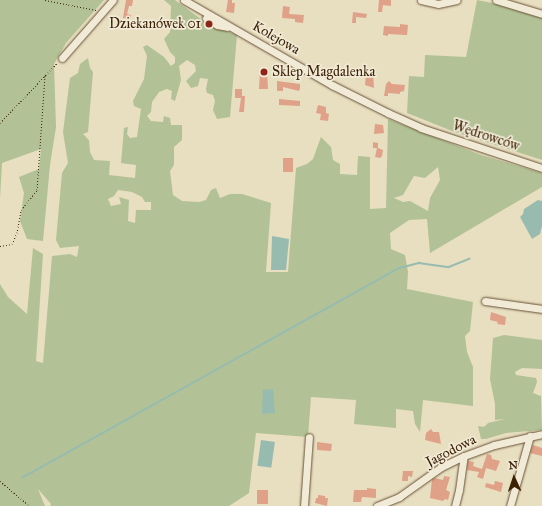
<!DOCTYPE html>
<html>
<head>
<meta charset="utf-8">
<style>
  body { margin:0 }
  #map { position:relative; width:542px; height:506px; overflow:hidden; background:#e8dec0; font-family:"IM FELL Great Primer",serif }
  div>[style] { position:absolute }
  .green>* { inset:0; background:#b2c296 }
  .water>* { inset:0; background:#97bcaf; transform-origin:0 0 }
  .stream>* { height:1.5px; margin:-0.75px; padding:0 0.75px; transform-origin:0.75px; border-radius:0.75px; background:#97bcaf }
  .building>* { inset:0; background:#dfa187; transform-origin:0 0 }
  .path>* { height:1px; margin-top:-0.5px; transform-origin:0; background:repeating-linear-gradient(90deg,#3c2105 0 1px,transparent 0 3px) }
  .roads { filter:drop-shadow(0 0 1px #675034) drop-shadow(0 0 1px #675034) }
  .minor>* { height:7px; margin:-3.5px; padding:0 3.5px; transform-origin:3.5px; border-radius:3.5px; background:#f0ead6 }
  .dots>* { width:11px; height:11px; translate:-50% -50%; box-sizing:border-box; border:2px solid #f0ead6; border-radius:50% }
  span { translate:-50% -50%; white-space:nowrap; text-align:center; line-height:1.15; -webkit-text-stroke:3.5px #f0ead6; paint-order:stroke }
  .poi-label { font-size:14px; color:#3c2105 }
  .right { translate:-100% -50%; text-align:right }
  .left { translate:0 -50%; text-align:left }
  .street-label { font-size:14px; color:#3c2105 }
  .north { position:absolute; left:494px; top:458px; width:40px; height:40px; -webkit-text-stroke:3px #f0ead6; paint-order:stroke; rotate:357deg; font-size:11px; font-weight:700; line-height:16px; text-align:center; color:#3c2105 }
  .north::after { content:''; display:block; margin:auto; width:14px; height:18px; background:#3c2105; clip-path:polygon(50% 0,100% 100%,50% 72%,0 100%) }
</style>
</head>
<body>
<div id="map">
  <div class="green">
    <i style="clip-path:polygon(0 0,104px 0,66px 43px,54px 64px,56px 127px,50px 165px,43px 241px,27px 239px,20px 221px,24px 193px,19px 177px,39px 169px,41px 149px,2px 163px,0 199px)"></i>
    <i style="clip-path:polygon(evenodd,164px 0,175px 0,209px 25px,237px 35px,230px 117px,217px 119px,213px 110px,215px 101px,213px 95px,207px 93px,206px 89px,208px 79px,200px 78px,198px 86px,191px 88px,186px 81px,196px 71px,195px 65px,187px 60px,179px 66px,181px 80px,175px 101px,171px 99px,172px 91px,167px 89px,159px 92px,152px 102px,151px 112px,147px 116px,151px 121px,163px 122px,164px 116px,170px 118px,171px 125px,182px 125px,182px 140px,174px 147px,174px 165px,170px 171px,173px 195px,182px 201px,199px 202px,206px 200px,211px 190px,216px 188px,220px 198px,230px 194px,242px 194px,271px 203px,266px 272px,288px 272px,296px 168px,307px 164px,313px 159px,321px 137px,331px 147px,333px 160px,340px 164px,340px 174px,357px 175px,358px 156px,370px 157px,370px 209px,386px 208px,388px 119px,481px 155px,542px 173px,542px 187px,430px 253px,427px 219px,409px 220px,390px 233px,391px 249px,405px 255px,408px 272px,407px 289px,473px 302px,470px 331px,465px 336px,467px 352px,473px 367px,473px 406px,423px 400px,420px 432px,415px 424px,413px 411px,396px 409px,396px 428px,354px 424px,356px 400px,311px 397px,308px 437px,256px 433px,249px 493px,229px 506px,50px 506px,51px 504px,38px 489px,45px 506px,0 506px,0 284px,8px 297px,27px 314px,33px 248px,43px 254px,36px 361px,43px 363px,52px 256px,70px 254px,77px 257px,79px 246px,60px 248px,56px 240px,62px 173px,68px 163px,63px 132px,70px 78px,78px 73px,80px 64px,88px 58px,90px 68px,93px 72px,88px 132px,83px 134px,89px 140px,90px 152px,94px 160px,110px 161px,109px 175px,135px 178px,136px 165px,121px 163px,124px 128px,128px 127px,127px 134px,130px 138px,137px 137px,141px 109px,134px 106px,133px 101px,144px 79px,147px 56px,143px 47px,147px 45px,164px 57px,171px 66px,175px 63px,175px 57px,170px 52px,164px 39px,170px 32px,171px 6px,164px 0,438px 167px,440px 180px,430px 198px,428px 211px,410px 201px,403px 202px,394px 198px,403px 195px,414px 176px,425px 178px,438px 167px,164px 0,118px 190px,132px 192px,142px 197px,145px 202px,151px 202px,151px 210px,136px 210px,135px 223px,128px 221px,129px 200px,119px 197px,121px 204px,111px 206px,108px 199px,114px 196px,118px 190px)"></i>
    <i style="clip-path:polygon(477px 0,507px 6px,542px 17px,542px 160px,452px 131px,407px 113px,409px 76px,424px 77px,425px 55px,466px 57px)"></i>
    <i style="clip-path:polygon(504px 335px,542px 340px,542px 369px,522px 368px,515px 372px,516px 375px,536px 378px,537px 382px,533px 393px,541px 396px,542px 430px,506px 433px,486px 439px,481px 439px,478px 426px,484px 427px,488px 423px,505px 419px,495px 420px,495px 404px,490px 379px,493px 338px)"></i>
  </div>
  <div class="water">
    <i style="clip-path:polygon(538px 200px,542px 201px,542px 226px,540px 234px,532px 239px,520px 217px,523px 214px,524px 209px)"></i>
    <i style="clip-path:polygon(272px 236px,289px 239px,286px 270px,271px 270px)"></i>
    <i style="clip-path:polygon(273px 389px,275px 413px,262px 414px,263px 390px)"></i>
    <i style="left:261px;top:440px;width:14px;height:26px;rotate:8deg"></i>
  </div>
  <div class="stream">
    <i style="left:22px;top:478px;width:432px;rotate:-29.1deg"></i>
    <i style="left:400px;top:268px;width:20px;rotate:-15deg"></i>
    <i style="left:419px;top:263px;width:30px;rotate:8deg"></i>
    <i style="left:449px;top:267px;width:22px;rotate:-22deg"></i>
  </div>
  <div class="building">
    <i style="clip-path:polygon(126px 0,133px 0,132px 6px,129px 6px,127px 14px,131px 15px,130px 19px,123px 18px)"></i>
    <i style="clip-path:polygon(228px 0,232px 0,232px 3px,235px 3px,234px 13px,226px 12px)"></i>
    <i style="clip-path:polygon(379px 0,391px 0,391px 6px,383px 5px,382px 12px,378px 12px)"></i>
    <i style="clip-path:polygon(283px 6px,290px 7px,289px 14px,304px 15px,303px 23px,295px 22px,295px 19px,282px 18px)"></i>
    <i style="clip-path:polygon(353px 12px,367px 14px,366px 18px,356px 17px,356px 23px,352px 23px)"></i>
    <i style="clip-path:polygon(400px 24px,408px 25px,407px 35px,388px 34px,388px 36px,383px 35px,384px 26px,400px 27px)"></i>
    <i style="clip-path:polygon(260px 70px,267px 71px,268px 89px,259px 89px)"></i>
    <i style="clip-path:polygon(366px 73px,373px 73px,374px 88px,365px 85px)"></i>
    <i style="clip-path:polygon(277px 81px,300px 84px,300px 88px,299px 91px,283px 87px,283px 91px,277px 91px)"></i>
    <i style="clip-path:polygon(389px 81px,392px 84px,405px 85px,404px 91px,400px 92px,400px 94px,388px 93px,388px 96px,384px 96px,386px 84px)"></i>
    <i style="clip-path:polygon(235px 89px,242px 89px,242px 96px,245px 96px,244px 112px,239px 112px,241px 98px,235px 98px)"></i>
    <i style="clip-path:polygon(279px 99px,300px 101px,300px 106px,279px 105px)"></i>
    <i style="clip-path:polygon(318px 105px,326px 107px,326px 113px,329px 114px,328px 121px,320px 120px,321px 114px,316px 113px)"></i>
    <i style="clip-path:polygon(375px 124px,383px 125px,384px 133px,374px 134px)"></i>
    <i style="clip-path:polygon(373px 142px,378px 143px,378px 148px,383px 150px,382px 156px,380px 158px,375px 157px,377px 148px,373px 148px)"></i>
    <i style="left:283px;top:158px;width:10px;height:14px"></i>
    <i style="clip-path:polygon(491px 312px,506px 317px,505px 325px,497px 324px,498px 322px,490px 320px)"></i>
    <i style="clip-path:polygon(431px 429px,433px 432px,439px 432px,441px 444px,425px 440px,426px 433px)"></i>
    <i style="clip-path:polygon(317px 442px,332px 444px,331px 451px,317px 450px)"></i>
    <i style="clip-path:polygon(533px 445px,542px 448px,542px 456px,530px 453px)"></i>
    <i style="clip-path:polygon(487px 454px,491px 455px,492px 459px,500px 461px,496px 471px,486px 468px,483px 479px,477px 477px,479px 472px,467px 470px,468px 461px,474px 462px,473px 466px,482px 469px)"></i>
    <i style="clip-path:polygon(403px 471px,413px 471px,412px 477px,408px 476px,408px 481px,402px 481px)"></i>
    <i style="clip-path:polygon(444px 476px,450px 477px,446px 490px,450px 492px,448px 500px,445px 499px,443px 501px,430px 498px,432px 479px,435px 478px,443px 480px)"></i>
    <i style="clip-path:polygon(495px 481px,503px 483px,501px 492px,485px 487px,486px 483px,494px 485px)"></i>
    <i style="clip-path:polygon(367px 488px,376px 489px,376px 498px,362px 497px,361px 502px,353px 502px,354px 490px,367px 490px)"></i>
    <i style="left:257px;top:490px;width:11px;height:14px"></i>
    <i style="clip-path:polygon(318px 495px,325px 496px,325px 498px,328px 498px,327px 506px,315px 503px,316px 498px,318px 498px)"></i>
  </div>
  <div class="path">
    <i style="left:45px;top:0;width:52px;rotate:11.1deg"></i>
    <i style="left:0;top:123px;width:84px;rotate:-46.4deg"></i>
    <i style="left:0;top:246px;width:12px;rotate:-9deg"></i>
    <i style="left:12px;top:244px;width:12px;rotate:-66deg"></i>
    <i style="left:17px;top:233px;width:23px;rotate:-80deg"></i>
    <i style="left:21px;top:210px;width:26px;rotate:-51deg"></i>
    <i style="left:37px;top:190px;width:115px;rotate:-86deg"></i>
    <i style="left:0;top:481px;width:39px;rotate:40deg"></i>
  </div>
  <div class="roads">
    <div class="minor">
      <i style="left:184px;top:0;width:171px;rotate:29.9deg"></i>
      <i style="left:332px;top:85px;width:63px;rotate:26.6deg"></i>
      <i style="left:388px;top:113px;width:36px;rotate:24deg"></i>
      <i style="left:421px;top:128px;width:127px;rotate:18.3deg"></i>
      <i style="left:421px;top:0;width:17px;rotate:13deg"></i>
      <i style="left:438px;top:4px;width:19px;rotate:-12deg"></i>
      <i style="left:496px;top:0;width:48px;rotate:16.9deg"></i>
      <i style="left:206px;top:18px;width:13px;rotate:32deg"></i>
      <i style="left:217px;top:25px;width:10px;rotate:11deg"></i>
      <i style="left:62px;top:58px;width:77px;rotate:-48.7deg"></i>
      <i style="left:485px;top:301px;width:58px;rotate:8deg"></i>
      <i style="left:304px;top:506px;width:69px;rotate:-85.9deg"></i>
      <i style="left:377px;top:506px;width:24px;rotate:-22deg"></i>
      <i style="left:399px;top:497px;width:52px;rotate:-35.5deg"></i>
      <i style="left:441px;top:467px;width:25px;rotate:-26deg"></i>
      <i style="left:464px;top:456px;width:32px;rotate:-20deg"></i>
      <i style="left:494px;top:445px;width:49px;rotate:-12.9deg"></i>
      <i style="left:455px;top:506px;width:16px;rotate:-76deg"></i>
      <i style="left:459px;top:490px;width:34px;rotate:-82deg"></i>
      <i style="left:510px;top:506px;width:73px;rotate:-74.1deg"></i>
    </div>
  </div>
  <div class="dots">
    <i style="left:209px;top:24px;background:#8f2418"></i>
    <i style="left:264px;top:72px;background:#8f2418"></i>
  </div>
  <div class="poi-label">
    <span class="right" style="left:201px;top:24px">Dziekanówek 01</span>
    <span class="left" style="left:272px;top:72px">Sklep Magdalenka</span>
  </div>
  <div class="street-label">
    <span style="left:276px;top:38px;rotate:30deg">Kolejowa</span>
    <span style="left:486px;top:136px;rotate:18deg">Wędrowców</span>
    <span style="left:451px;top:451px;rotate:-27deg">Jagodowa</span>
  </div>
  <div class="north">N</div>
</div>
</body>
</html>
